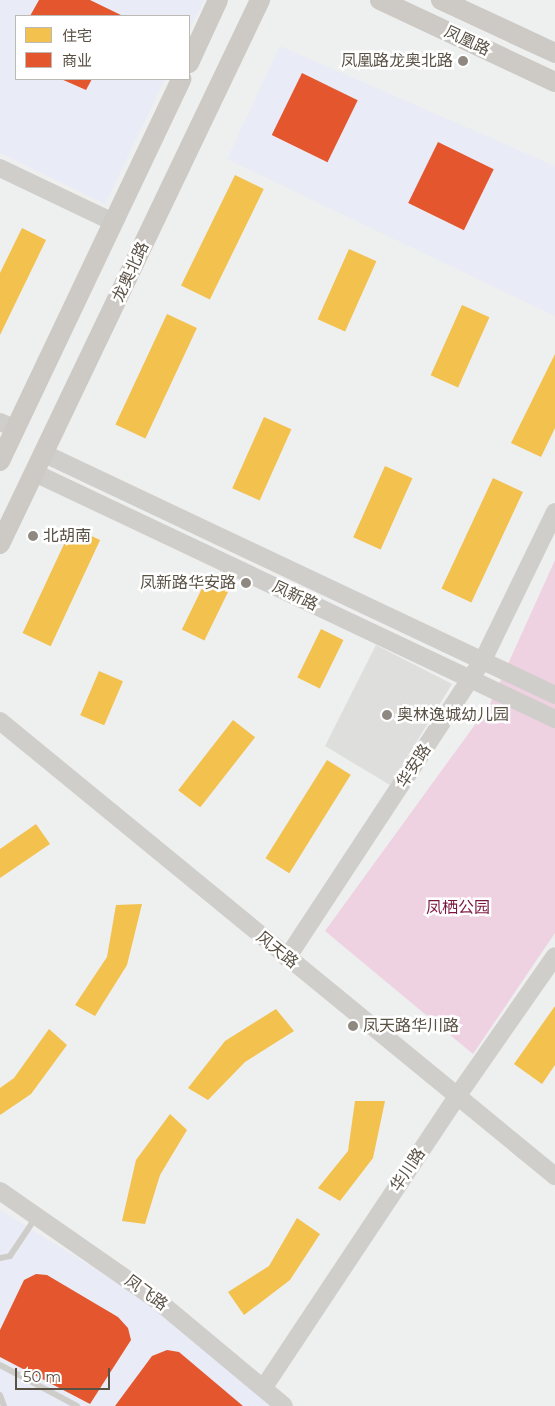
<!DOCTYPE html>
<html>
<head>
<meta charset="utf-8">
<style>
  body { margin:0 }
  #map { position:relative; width:555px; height:1406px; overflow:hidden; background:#eeefef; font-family:Montserrat,"Noto Sans SC",sans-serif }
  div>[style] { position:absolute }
  .commercial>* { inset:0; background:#e9ecf6 }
  .education>* { inset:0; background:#dededd }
  .green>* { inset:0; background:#efd2e1 }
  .homes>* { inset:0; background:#f2c14e; transform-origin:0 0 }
  .shops>* { inset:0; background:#e4572e; transform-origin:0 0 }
  .lane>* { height:6px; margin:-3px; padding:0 3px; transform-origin:3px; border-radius:3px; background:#cfcdca }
  .secondary>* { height:18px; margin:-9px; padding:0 9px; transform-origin:9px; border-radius:9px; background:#d0ceca }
  .primary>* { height:20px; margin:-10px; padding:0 10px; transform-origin:10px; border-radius:10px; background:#cdcac5 }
  .dots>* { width:14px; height:14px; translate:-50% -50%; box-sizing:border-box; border:2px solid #fff; border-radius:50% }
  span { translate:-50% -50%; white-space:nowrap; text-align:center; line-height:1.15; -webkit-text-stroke:5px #fff; paint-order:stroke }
  .street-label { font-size:16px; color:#5a5145 }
  .poi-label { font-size:16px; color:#5a5145 }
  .right { translate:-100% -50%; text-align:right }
  .left { translate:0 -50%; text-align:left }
  .park-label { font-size:16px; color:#7c163f }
  .legend { position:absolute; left:15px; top:15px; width:175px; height:65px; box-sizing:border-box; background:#fff; border:1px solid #bdb9b5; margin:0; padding:6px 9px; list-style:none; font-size:15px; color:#5a5145 }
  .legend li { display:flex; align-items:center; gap:10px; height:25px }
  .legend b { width:25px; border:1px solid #bdb9b5 }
  .scale { position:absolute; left:15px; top:1368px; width:95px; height:22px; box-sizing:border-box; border:2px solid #5a5145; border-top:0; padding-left:6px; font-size:15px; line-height:18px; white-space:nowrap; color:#5a5145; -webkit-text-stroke:4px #fff; paint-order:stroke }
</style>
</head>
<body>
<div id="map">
  <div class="commercial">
    <i style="clip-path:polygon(0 0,204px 0,189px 31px,189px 16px,16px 16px,16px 79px,165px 79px,105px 204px,0 153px)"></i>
    <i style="clip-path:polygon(280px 46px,555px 166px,555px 316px,227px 159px)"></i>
    <i style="clip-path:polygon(0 1210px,165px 1312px,272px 1406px,0 1406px)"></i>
  </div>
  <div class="education">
    <i style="clip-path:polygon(376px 645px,452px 684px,390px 785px,325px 746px)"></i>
  </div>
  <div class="green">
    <i style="clip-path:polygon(555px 560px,555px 933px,473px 1054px,325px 931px,490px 704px)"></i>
  </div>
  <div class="homes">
    <i style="left:235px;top:175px;width:32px;height:123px;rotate:26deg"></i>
    <i style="clip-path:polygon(22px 228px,46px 240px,0 335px,0 273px)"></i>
    <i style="left:349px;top:249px;width:30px;height:77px;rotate:24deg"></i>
    <i style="left:462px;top:305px;width:30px;height:77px;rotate:24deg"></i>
    <i style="left:167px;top:314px;width:33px;height:122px;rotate:25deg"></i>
    <i style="clip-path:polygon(555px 354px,555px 428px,541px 457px,511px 443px)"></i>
    <i style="left:264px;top:417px;width:30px;height:78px;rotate:24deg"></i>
    <i style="left:385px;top:466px;width:30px;height:78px;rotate:24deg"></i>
    <i style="left:493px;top:478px;width:33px;height:122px;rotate:25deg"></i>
    <i style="left:72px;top:527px;width:31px;height:117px;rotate:25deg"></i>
    <i style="left:206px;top:580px;width:25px;height:55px;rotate:26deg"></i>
    <i style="left:321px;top:629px;width:25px;height:54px;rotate:26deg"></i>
    <i style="left:99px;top:671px;width:26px;height:48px;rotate:23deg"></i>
    <i style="left:233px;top:720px;width:28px;height:89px;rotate:38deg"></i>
    <i style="left:327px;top:760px;width:28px;height:116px;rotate:32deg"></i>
    <i style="clip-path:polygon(36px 824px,50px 844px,0 878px,0 849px)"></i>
    <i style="clip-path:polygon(142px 904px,127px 965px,95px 1016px,75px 1005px,107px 957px,116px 905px)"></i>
    <i style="clip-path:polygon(555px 1006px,555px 1065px,542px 1084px,514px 1064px)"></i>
    <i style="clip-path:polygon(276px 1009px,294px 1031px,245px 1062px,208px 1100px,188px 1088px,225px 1041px)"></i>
    <i style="clip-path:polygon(49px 1029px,67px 1045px,31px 1094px,0 1115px,0 1088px,14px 1078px)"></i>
    <i style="clip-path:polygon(355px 1101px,385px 1101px,373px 1158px,340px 1201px,318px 1188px,348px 1151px)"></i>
    <i style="clip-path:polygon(170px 1114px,187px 1130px,160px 1175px,145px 1224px,122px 1221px,136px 1160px)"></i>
    <i style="clip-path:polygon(297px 1218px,320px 1234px,290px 1280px,244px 1315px,228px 1292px,269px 1266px)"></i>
  </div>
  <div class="shops">
    <i style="clip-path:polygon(39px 0,90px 0,123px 16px,30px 16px)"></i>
    <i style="left:302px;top:73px;width:62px;height:69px;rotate:26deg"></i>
    <i style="clip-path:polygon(61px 79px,92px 79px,86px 90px)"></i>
    <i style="left:438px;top:142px;width:62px;height:68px;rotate:26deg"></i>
    <i style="clip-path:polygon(36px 1274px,47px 1275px,118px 1317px,128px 1328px,131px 1340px,90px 1404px,0 1357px,0 1330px,24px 1280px)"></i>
    <i style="clip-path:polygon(167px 1350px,179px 1352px,243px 1406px,115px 1406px,152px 1356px)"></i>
  </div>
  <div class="lane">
    <i style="left:0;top:1258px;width:10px;rotate:-11deg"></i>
    <i style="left:10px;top:1256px;width:47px;rotate:-56.3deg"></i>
    <i style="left:0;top:1365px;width:87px;rotate:28deg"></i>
    <i style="left:0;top:1395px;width:12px;rotate:70deg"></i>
  </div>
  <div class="secondary">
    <i style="left:0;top:168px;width:125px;rotate:25.5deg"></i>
    <i style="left:0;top:422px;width:17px;rotate:24deg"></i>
    <i style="left:45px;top:454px;width:564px;rotate:25.29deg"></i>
    <i style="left:35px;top:473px;width:575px;rotate:25.32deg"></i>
    <i style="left:0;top:721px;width:718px;rotate:39.35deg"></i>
    <i style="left:287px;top:958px;width:361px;rotate:-56.7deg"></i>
    <i style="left:485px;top:656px;width:160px;rotate:-64.1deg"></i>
    <i style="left:0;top:1191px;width:191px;rotate:34.8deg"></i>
    <i style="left:157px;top:1300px;width:165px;rotate:39.8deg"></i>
    <i style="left:264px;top:1387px;width:351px;rotate:-56.4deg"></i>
    <i style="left:458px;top:1095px;width:169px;rotate:-55.1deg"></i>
  </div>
  <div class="primary">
    <i style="left:380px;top:0;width:193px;rotate:25.1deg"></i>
    <i style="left:441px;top:0;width:126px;rotate:24.9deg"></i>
    <i style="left:189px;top:63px;width:69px;rotate:-65.3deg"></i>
    <i style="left:0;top:461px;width:423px;rotate:-64.6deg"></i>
    <i style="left:0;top:544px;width:603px;rotate:-64.45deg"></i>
  </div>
  <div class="dots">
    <i style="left:463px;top:61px;background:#8e8880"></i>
    <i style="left:33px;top:536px;background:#8e8880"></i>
    <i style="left:246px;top:583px;background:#8e8880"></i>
    <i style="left:387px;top:715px;background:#8e8880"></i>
    <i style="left:353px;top:1026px;background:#8e8880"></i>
  </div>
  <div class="street-label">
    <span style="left:467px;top:41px;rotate:25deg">凤凰路</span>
    <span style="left:131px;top:272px;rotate:-65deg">龙奥北路</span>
    <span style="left:295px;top:596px;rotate:25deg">凤新路</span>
    <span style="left:414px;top:766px;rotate:-57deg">华安路</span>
    <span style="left:277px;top:950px;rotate:39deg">风天路</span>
    <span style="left:408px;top:1170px;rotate:-56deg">华川路</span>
    <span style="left:146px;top:1293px;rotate:36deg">凤飞路</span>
  </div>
  <div class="poi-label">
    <span class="right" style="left:453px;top:61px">凤凰路龙奥北路</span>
    <span class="left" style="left:43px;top:536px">北胡南</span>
    <span class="right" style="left:236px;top:583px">凤新路华安路</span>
    <span class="left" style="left:397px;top:715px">奥林逸城幼儿园</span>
    <span class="left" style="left:363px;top:1026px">凤天路华川路</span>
  </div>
  <div class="park-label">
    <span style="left:458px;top:908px">凤栖公园</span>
  </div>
  <ul class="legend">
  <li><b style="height:14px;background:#f2c14e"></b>住宅</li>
  <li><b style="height:14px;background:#e4572e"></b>商业</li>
  </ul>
  <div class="scale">50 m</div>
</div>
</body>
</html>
